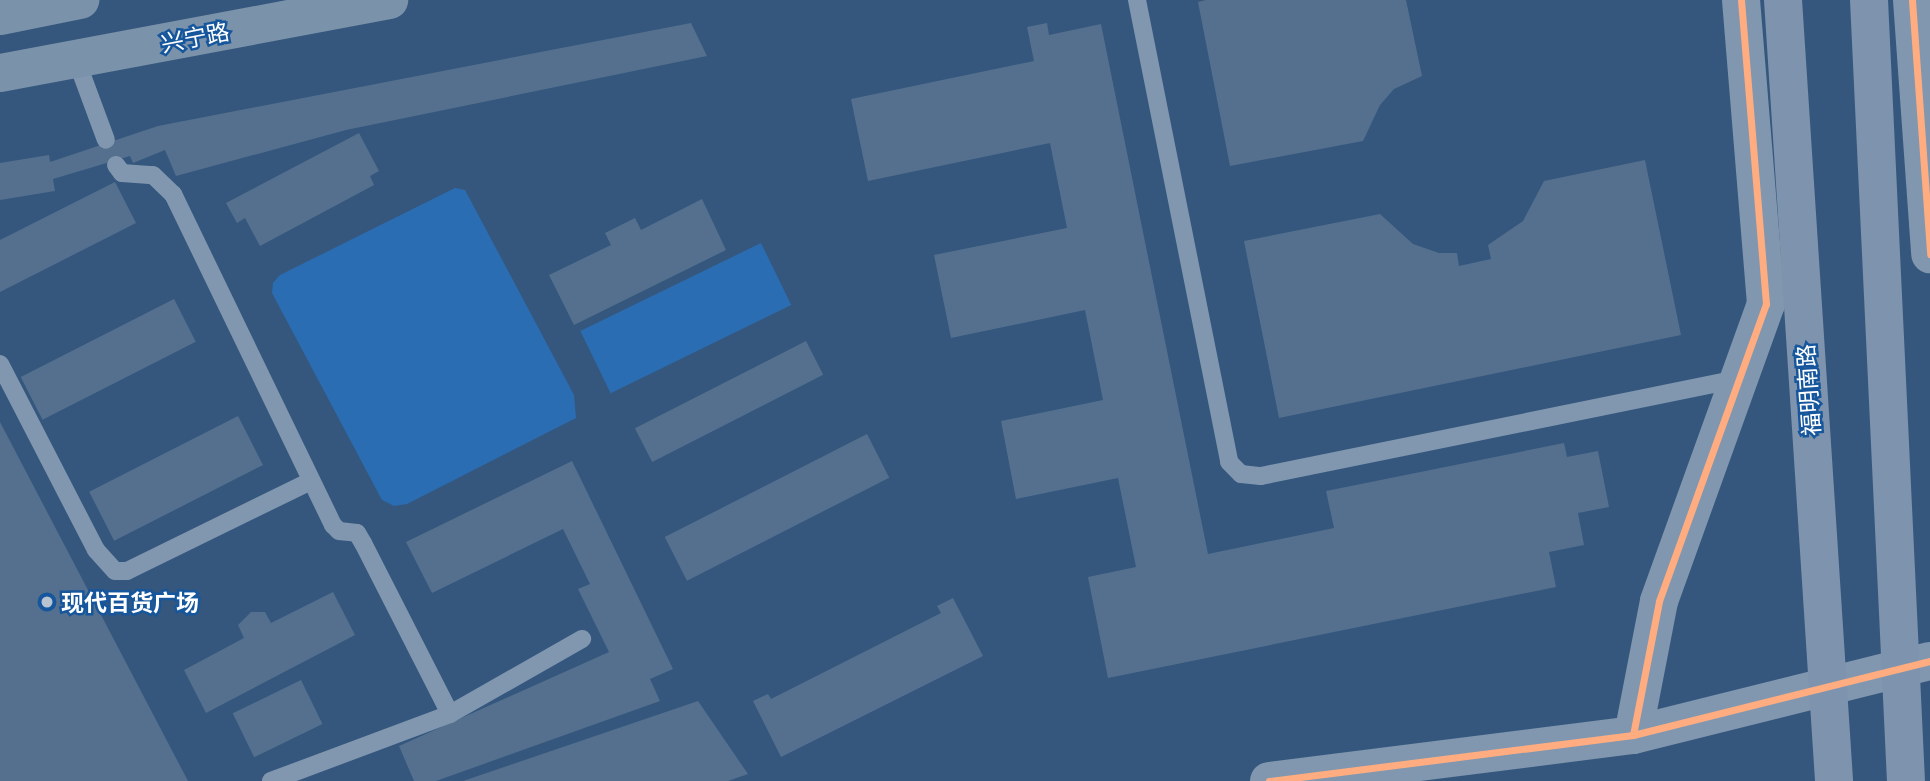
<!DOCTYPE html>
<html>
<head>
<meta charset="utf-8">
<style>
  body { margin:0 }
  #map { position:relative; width:1930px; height:781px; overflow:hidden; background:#35577d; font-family:Barlow,"Noto Sans SC",sans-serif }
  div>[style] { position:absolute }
  .green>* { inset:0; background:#2b6db2; transform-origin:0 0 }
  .building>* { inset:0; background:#54708e; transform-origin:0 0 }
  .service>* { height:18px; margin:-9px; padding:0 9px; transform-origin:9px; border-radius:9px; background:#8097af }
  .tertiary>* { height:38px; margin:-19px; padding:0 19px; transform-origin:19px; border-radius:19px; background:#8097af }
  .secondary>* { height:38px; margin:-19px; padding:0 19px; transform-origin:19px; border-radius:19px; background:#7b92ab }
  .primary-bridge>* { height:38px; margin:-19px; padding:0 19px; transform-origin:19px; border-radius:19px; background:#7e93ad }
  .cycleway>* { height:7px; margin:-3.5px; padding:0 3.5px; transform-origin:3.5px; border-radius:3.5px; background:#ffac80 }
  .dots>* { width:19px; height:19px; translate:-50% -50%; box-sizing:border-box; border:4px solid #16569c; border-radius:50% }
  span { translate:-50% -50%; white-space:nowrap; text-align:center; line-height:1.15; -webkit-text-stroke:5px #16569c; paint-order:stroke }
  .street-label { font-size:23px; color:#fff }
  .poi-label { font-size:23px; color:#fff; font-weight:700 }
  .left { translate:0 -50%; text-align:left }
</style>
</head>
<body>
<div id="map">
  <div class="green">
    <i style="clip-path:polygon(455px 188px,465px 190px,574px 395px,576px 418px,407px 504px,394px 506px,382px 500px,272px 293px,273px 283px,280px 275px)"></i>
    <i style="left:761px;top:243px;width:69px;height:201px;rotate:64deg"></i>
  </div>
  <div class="building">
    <i style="clip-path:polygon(1206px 0,1406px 0,1422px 76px,1394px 89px,1380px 105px,1363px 141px,1230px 166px,1198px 2px)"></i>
    <i style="clip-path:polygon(691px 23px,707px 56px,346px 130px,176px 176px,165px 150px,133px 163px,130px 156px,53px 179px,55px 191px,0 200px,0 163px,49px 155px,50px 162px,158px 126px)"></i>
    <i style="clip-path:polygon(1047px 23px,1049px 35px,1101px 24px,1208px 554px,1334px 528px,1326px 491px,1564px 443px,1567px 457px,1598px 451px,1609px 507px,1578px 513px,1584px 545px,1549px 552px,1556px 587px,1108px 678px,1088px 577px,1136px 567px,1118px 478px,1016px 499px,1001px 421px,1103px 400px,1085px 310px,951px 338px,934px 255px,1067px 228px,1050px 143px,868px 181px,851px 99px,1034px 61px,1027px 27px)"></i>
    <i style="clip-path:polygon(359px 133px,379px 171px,370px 176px,374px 185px,260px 246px,245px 218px,237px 223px,226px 203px)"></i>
    <i style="clip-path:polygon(1645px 160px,1681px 335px,1279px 418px,1244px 241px,1380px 214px,1413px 244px,1439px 253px,1457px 253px,1459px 266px,1491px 259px,1488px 245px,1523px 221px,1544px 181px)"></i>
    <i style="clip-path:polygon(115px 182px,136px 223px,0 292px,0 240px)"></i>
    <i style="clip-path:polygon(702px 199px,726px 250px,574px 325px,549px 275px,611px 245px,605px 233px,635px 218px,641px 230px)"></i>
    <i style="left:174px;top:299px;width:48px;height:172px;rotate:63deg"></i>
    <i style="left:806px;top:341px;width:38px;height:192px;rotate:63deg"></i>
    <i style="left:238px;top:416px;width:55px;height:167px;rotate:63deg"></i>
    <i style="clip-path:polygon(0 422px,188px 781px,0 781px)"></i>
    <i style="left:867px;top:434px;width:49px;height:227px;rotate:63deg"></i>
    <i style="clip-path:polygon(572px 461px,673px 669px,650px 679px,660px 701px,436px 781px,414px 781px,399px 746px,609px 652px,578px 589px,590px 584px,563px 529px,432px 593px,406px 542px)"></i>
    <i style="clip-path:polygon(333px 592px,355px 635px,206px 713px,184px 670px,244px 638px,238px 625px,251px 612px,265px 612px,271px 623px)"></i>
    <i style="clip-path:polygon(953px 598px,983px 656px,781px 757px,753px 701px,768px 694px,771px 699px,941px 613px,937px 606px)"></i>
    <i style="left:301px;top:680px;width:49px;height:76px;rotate:64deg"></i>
    <i style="clip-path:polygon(698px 701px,748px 774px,728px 781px,463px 781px)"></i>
  </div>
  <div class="service">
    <i style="left:1137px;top:0;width:471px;rotate:78.7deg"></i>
    <i style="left:1229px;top:462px;width:17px;rotate:45deg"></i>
    <i style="left:1241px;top:474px;width:20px;rotate:6deg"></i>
    <i style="left:1261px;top:476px;width:487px;rotate:-11.5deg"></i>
    <i style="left:76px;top:59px;width:86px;rotate:69.7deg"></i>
    <i style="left:116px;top:165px;width:10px;rotate:53deg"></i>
    <i style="left:122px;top:173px;width:31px;rotate:4deg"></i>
    <i style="left:153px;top:175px;width:28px;rotate:44deg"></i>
    <i style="left:173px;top:194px;width:368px;rotate:64.2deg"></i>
    <i style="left:333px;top:525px;width:8px;rotate:45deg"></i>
    <i style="left:339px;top:531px;width:18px;rotate:6deg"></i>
    <i style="left:357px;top:533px;width:12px;rotate:59deg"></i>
    <i style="left:363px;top:543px;width:192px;rotate:63deg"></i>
    <i style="left:0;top:364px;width:209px;rotate:62.7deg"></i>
    <i style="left:96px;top:550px;width:28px;rotate:48deg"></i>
    <i style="left:115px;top:571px;width:12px"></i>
    <i style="left:127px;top:571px;width:205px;rotate:-26.1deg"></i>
    <i style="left:271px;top:781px;width:191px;rotate:-20.5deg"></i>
    <i style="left:450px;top:714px;width:152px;rotate:-29.6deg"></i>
  </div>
  <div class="tertiary">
    <i style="left:1912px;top:0;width:255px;rotate:85.9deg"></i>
    <i style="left:1633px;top:735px;width:136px;rotate:-79deg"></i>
    <i style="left:1659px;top:601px;width:316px;rotate:-70.2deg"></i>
    <i style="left:1766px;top:304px;width:305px;rotate:-94.7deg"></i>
    <i style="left:1269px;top:781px;width:367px;rotate:-7.2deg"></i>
    <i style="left:1633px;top:735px;width:306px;rotate:-14deg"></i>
  </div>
  <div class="secondary">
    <i style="left:0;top:16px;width:82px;rotate:-11.3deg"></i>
    <i style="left:0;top:73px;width:396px;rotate:-10.6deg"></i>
  </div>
  <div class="primary-bridge">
    <i style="left:1783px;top:0;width:783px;rotate:86.26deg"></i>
    <i style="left:1869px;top:0;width:782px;rotate:87.29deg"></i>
  </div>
  <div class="cycleway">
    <i style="left:1912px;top:0;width:255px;rotate:85.9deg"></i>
    <i style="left:1633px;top:735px;width:136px;rotate:-79deg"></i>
    <i style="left:1659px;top:601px;width:316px;rotate:-70.2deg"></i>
    <i style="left:1766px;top:304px;width:305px;rotate:-94.7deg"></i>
    <i style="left:1269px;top:781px;width:367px;rotate:-7.2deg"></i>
    <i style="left:1633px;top:735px;width:306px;rotate:-14deg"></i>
  </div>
  <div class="dots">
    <i style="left:47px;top:602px;background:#b8c4d2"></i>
  </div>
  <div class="street-label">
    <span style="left:195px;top:37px;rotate:-11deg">兴宁路</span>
    <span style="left:1808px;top:390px;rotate:-94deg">福明南路</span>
  </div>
  <div class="poi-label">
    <span class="left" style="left:61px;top:602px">现代百货广场</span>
  </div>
</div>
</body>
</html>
